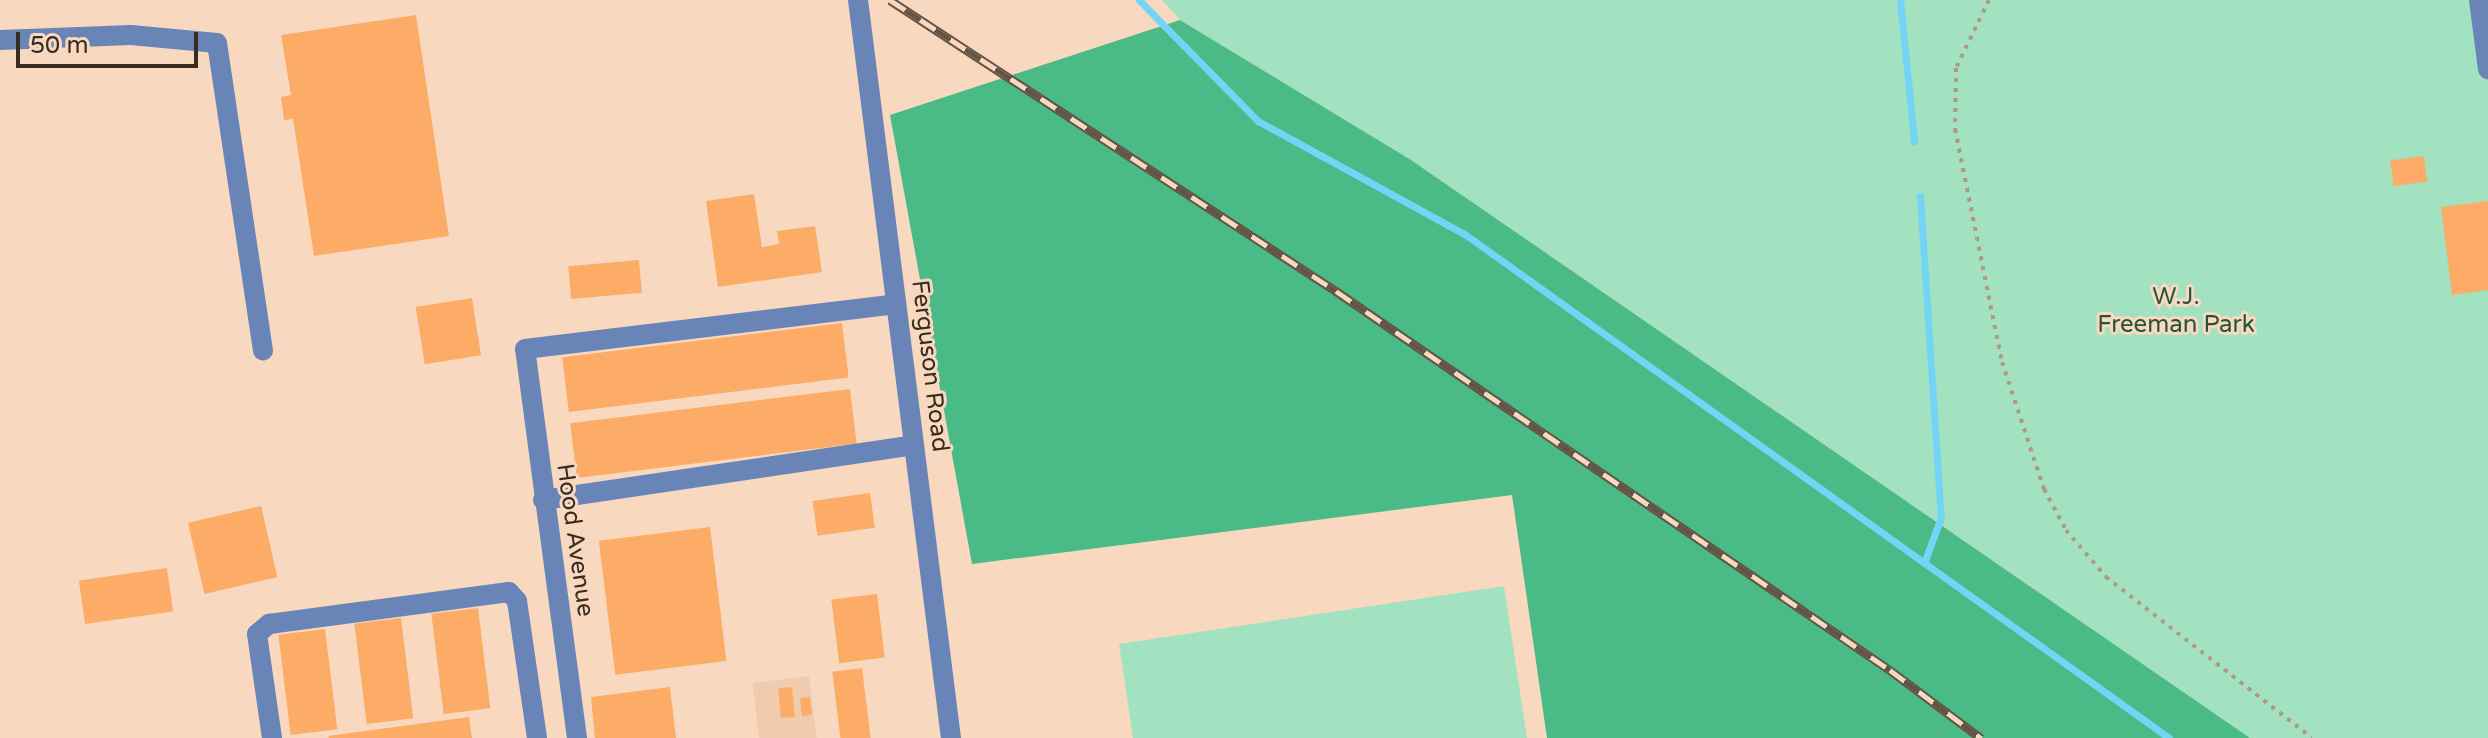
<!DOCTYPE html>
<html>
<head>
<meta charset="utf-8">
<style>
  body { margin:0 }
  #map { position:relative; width:2488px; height:738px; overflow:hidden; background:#f8d9bf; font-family:"Varela Round",sans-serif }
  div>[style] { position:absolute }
  .built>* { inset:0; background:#f1cbad; transform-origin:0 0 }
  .green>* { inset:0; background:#a3e2c0 }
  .forest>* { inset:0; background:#4aba87 }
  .stream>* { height:7px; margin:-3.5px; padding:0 3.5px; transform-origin:3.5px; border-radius:3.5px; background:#74d4f5 }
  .building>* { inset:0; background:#fdac68; transform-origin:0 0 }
  .path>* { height:4px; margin-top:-2px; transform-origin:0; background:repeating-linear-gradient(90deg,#b09884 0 4px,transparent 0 10px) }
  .minor>* { height:20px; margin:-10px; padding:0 10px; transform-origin:10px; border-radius:10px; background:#6985b8 }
  .rail>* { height:9px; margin-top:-4.5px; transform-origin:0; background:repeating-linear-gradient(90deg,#f8d9bf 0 18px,#655446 0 36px); box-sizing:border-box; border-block:2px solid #655446 }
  span { translate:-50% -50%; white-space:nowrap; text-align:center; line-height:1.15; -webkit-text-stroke:6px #f8d9bf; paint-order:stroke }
  .park-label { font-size:24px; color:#26533d }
  .street-label { font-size:24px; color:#382c22 }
  .scale { position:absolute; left:16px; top:32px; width:182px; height:36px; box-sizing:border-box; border:4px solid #382c22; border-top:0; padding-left:10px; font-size:24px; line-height:28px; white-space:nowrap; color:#382c22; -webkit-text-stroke:6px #f8d9bf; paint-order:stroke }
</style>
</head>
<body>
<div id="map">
  <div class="built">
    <i style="left:809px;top:676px;width:63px;height:57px;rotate:83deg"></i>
  </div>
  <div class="green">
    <i style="clip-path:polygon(1162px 0,2488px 0,2488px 738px,2250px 738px,1411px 160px,1180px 20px)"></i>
    <i style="clip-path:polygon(1504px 586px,1527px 738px,1133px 738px,1119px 644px)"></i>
  </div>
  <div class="forest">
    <i style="clip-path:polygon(1180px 20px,1411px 160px,2250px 738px,1547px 738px,1512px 495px,972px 564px,890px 115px)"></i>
  </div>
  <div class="stream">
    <i style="left:1139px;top:0;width:170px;rotate:45.5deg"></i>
    <i style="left:1258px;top:121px;width:237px;rotate:28.7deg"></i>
    <i style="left:1466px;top:235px;width:864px;rotate:35.58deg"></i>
    <i style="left:1900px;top:0;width:142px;rotate:84.3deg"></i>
    <i style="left:1920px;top:196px;width:322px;rotate:86.3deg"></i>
    <i style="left:1941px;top:517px;width:49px;rotate:110.3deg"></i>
  </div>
  <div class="building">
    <i style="clip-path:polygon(416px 15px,449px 236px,314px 256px,293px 119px,284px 120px,281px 97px,291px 95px,281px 35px)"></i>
    <i style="left:2424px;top:156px;width:26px;height:34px;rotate:83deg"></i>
    <i style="clip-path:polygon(754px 194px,762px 247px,779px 244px,777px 231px,815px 226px,822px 272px,718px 287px,706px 201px)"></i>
    <i style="clip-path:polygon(2488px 201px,2488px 290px,2452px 295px,2441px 207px)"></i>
    <i style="left:639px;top:260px;width:33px;height:71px;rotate:85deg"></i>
    <i style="left:472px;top:298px;width:58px;height:57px;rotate:81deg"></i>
    <i style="left:842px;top:323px;width:55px;height:282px;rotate:83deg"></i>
    <i style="left:850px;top:389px;width:55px;height:282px;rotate:83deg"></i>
    <i style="left:870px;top:493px;width:35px;height:58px;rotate:82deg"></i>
    <i style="left:261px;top:506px;width:73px;height:75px;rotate:77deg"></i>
    <i style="left:710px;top:527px;width:135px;height:112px;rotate:83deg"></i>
    <i style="left:167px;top:568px;width:44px;height:89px;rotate:82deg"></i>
    <i style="left:877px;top:594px;width:64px;height:46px;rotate:83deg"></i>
    <i style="left:478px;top:608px;width:101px;height:47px;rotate:83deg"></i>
    <i style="left:401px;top:618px;width:101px;height:47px;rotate:83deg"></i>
    <i style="left:325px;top:629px;width:101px;height:47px;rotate:83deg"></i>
    <i style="left:862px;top:668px;width:71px;height:30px;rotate:83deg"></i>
    <i style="clip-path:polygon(670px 687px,676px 738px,595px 738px,591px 697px)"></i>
    <i style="left:792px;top:687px;width:30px;height:14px;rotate:84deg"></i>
    <i style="left:810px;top:697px;width:18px;height:10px;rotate:84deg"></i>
    <i style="clip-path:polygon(469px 717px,472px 738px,329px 738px,328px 736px)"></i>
  </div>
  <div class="path">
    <i style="left:1989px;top:0;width:76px;rotate:115.9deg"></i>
    <i style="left:1956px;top:68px;width:61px;rotate:90.9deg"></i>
    <i style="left:1955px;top:129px;width:238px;rotate:78.6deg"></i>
    <i style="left:2002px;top:362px;width:134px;rotate:71.7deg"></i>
    <i style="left:2044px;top:489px;width:47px;rotate:61.8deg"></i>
    <i style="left:2066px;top:530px;width:62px;rotate:49.6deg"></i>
    <i style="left:2106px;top:577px;width:261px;rotate:38deg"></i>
  </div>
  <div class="minor">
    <i style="left:858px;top:0;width:744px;rotate:82.82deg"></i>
    <i style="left:2479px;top:0;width:70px;rotate:82.6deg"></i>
    <i style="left:0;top:40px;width:131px;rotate:-2.2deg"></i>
    <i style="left:131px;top:35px;width:86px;rotate:5.3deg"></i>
    <i style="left:217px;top:43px;width:311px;rotate:81.5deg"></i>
    <i style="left:543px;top:500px;width:375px;rotate:-8.4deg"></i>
    <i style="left:272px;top:738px;width:105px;rotate:-98.2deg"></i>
    <i style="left:257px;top:634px;width:16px;rotate:-40deg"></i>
    <i style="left:269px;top:624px;width:242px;rotate:-7.6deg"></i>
    <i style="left:509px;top:592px;width:12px;rotate:48deg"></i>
    <i style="left:517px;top:601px;width:138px;rotate:81.7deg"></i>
    <i style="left:577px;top:738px;width:392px;rotate:-97.6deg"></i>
    <i style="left:525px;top:349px;width:374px;rotate:-6.9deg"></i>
  </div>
  <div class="rail">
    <i style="left:890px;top:0;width:533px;rotate:33.12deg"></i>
    <i style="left:1336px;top:291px;width:671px;rotate:34.38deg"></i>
    <i style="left:1890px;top:670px;width:114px;rotate:36.8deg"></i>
  </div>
  <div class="park-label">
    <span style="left:2176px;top:311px">W.J.<br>Freeman Park</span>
  </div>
  <div class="street-label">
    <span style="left:930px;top:366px;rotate:83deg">Ferguson Road</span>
    <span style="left:575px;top:540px;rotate:82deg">Hood Avenue</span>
  </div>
  <div class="scale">50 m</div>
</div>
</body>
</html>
